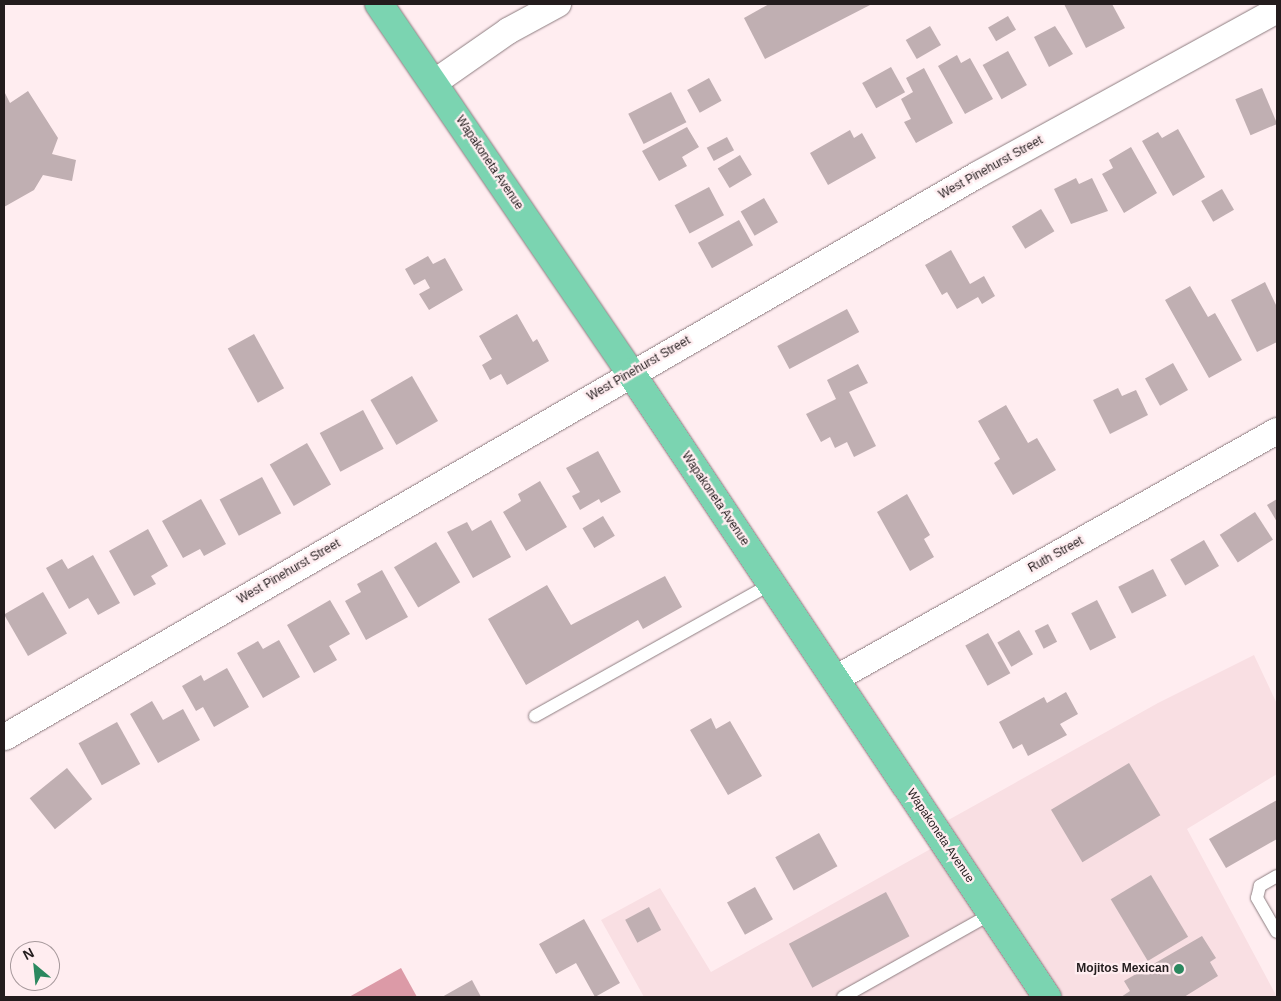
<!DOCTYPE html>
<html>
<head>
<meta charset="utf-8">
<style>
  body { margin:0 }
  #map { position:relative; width:1281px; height:1001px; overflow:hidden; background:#ffedf0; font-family:Helvetica,sans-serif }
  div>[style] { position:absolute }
  .built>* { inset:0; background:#f9dfe3 }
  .forest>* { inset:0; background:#dc9aa7 }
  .building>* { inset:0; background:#c0afb2; transform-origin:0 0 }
  .roads { filter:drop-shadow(0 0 1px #8d7d80) drop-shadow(0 0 1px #8d7d80) }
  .service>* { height:12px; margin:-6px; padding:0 6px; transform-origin:6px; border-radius:6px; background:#fff }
  .minor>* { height:26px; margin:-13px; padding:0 13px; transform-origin:13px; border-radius:13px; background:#fff }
  .primary>* { height:28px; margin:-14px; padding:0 14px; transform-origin:14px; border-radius:14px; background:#7bd4b1 }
  .dots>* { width:14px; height:14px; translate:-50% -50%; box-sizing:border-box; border:2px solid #ffedf0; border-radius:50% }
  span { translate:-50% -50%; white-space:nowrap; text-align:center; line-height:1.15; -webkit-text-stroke:4.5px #ffedf0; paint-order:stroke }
  .street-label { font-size:12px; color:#231c1d }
  .poi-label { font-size:12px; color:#231c1d; font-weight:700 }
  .right { translate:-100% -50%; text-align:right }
  .frame { position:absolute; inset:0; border:5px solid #231c1d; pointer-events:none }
  .north { position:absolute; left:10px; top:941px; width:50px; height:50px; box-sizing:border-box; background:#ffedf0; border:1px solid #a7999c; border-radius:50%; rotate:332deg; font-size:14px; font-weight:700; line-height:20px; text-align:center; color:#231c1d }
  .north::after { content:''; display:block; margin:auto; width:18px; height:22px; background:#2b885f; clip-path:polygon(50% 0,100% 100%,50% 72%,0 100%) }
</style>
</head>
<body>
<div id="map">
  <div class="built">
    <i style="clip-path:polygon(1254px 655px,1277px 704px,1277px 774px,1187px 829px,1277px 997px,644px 997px,601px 920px,660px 888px,711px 972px,943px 842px,934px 828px,1158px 703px)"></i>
  </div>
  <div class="forest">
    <i style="clip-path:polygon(401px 968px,417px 997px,349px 997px)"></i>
  </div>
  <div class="building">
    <i style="clip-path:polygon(769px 4px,872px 4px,765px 59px,744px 18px)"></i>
    <i style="clip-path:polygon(1064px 4px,1112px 4px,1125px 28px,1086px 48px)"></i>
    <i style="left:1008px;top:16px;width:16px;height:23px;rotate:60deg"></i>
    <i style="left:930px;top:26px;width:22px;height:28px;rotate:60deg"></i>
    <i style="clip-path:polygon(1055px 26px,1073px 54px,1049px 67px,1034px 37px)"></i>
    <i style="left:1008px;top:51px;width:39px;height:29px;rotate:61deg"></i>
    <i style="clip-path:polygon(957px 55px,961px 63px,970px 58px,993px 99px,965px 114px,938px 66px)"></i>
    <i style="left:891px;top:67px;width:29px;height:33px;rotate:61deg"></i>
    <i style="clip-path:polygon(924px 68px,953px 123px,916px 143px,904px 122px,911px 119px,901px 99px,913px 92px,906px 78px)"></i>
    <i style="left:709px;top:78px;width:26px;height:25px;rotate:61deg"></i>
    <i style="left:1262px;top:88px;width:39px;height:29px;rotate:67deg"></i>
    <i style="clip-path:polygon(4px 91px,10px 103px,28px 91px,58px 138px,52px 154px,76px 160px,72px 181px,43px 175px,34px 190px,4px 207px)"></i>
    <i style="left:671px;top:92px;width:34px;height:48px;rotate:63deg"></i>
    <i style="clip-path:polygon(687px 127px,699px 147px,682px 157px,687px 166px,659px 181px,642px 151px)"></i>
    <i style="clip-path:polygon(1178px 129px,1205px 177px,1173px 196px,1142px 141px,1158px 132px,1162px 138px)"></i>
    <i style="clip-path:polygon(850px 130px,854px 138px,862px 133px,876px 158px,828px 185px,810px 153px)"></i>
    <i style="left:727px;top:137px;width:15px;height:23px;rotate:62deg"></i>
    <i style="clip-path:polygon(1131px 147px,1157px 193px,1124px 213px,1102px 174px,1113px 168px,1109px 160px)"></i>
    <i style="left:740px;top:155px;width:23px;height:26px;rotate:59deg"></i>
    <i style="clip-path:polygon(1076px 178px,1079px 184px,1092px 178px,1108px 211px,1071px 224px,1054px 189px)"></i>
    <i style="left:709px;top:187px;width:32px;height:39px;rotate:62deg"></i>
    <i style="left:1222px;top:189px;width:24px;height:24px;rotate:60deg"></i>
    <i style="left:764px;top:198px;width:28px;height:27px;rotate:60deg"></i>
    <i style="left:1041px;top:209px;width:26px;height:34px;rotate:59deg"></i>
    <i style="left:739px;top:220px;width:29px;height:47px;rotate:61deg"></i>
    <i style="clip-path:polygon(951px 250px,970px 284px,984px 276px,995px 296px,982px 304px,978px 297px,957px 309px,947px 292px,942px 295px,925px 265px)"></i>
    <i style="clip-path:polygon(428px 256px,433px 264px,445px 258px,463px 290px,429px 310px,419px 294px,430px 288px,425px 279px,414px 285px,405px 269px)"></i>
    <i style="clip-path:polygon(1265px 282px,1277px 307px,1277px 342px,1257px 352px,1231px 300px)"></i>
    <i style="clip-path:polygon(1190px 286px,1208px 317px,1215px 313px,1242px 360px,1209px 378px,1165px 300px)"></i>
    <i style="left:847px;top:309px;width:26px;height:79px;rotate:62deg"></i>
    <i style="clip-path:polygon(517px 314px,533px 342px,537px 339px,549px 361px,507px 385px,501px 374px,490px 380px,482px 365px,492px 359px,479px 336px)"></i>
    <i style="left:254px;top:334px;width:62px;height:30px;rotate:61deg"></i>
    <i style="left:1173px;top:363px;width:31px;height:32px;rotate:61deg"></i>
    <i style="clip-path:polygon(858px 364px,868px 383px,849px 392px,876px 446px,854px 457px,847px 442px,835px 448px,830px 437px,821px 442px,806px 414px,836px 399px,827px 380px)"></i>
    <i style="left:412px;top:376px;width:52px;height:48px;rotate:60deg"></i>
    <i style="clip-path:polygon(1118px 388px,1122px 396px,1136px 390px,1148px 415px,1110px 434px,1093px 400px)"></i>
    <i style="clip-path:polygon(1006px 405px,1028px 443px,1037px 438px,1056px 470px,1013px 495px,994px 463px,1000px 459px,978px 421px)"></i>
    <i style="left:363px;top:410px;width:44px;height:49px;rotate:62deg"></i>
    <i style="left:307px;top:443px;width:48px;height:43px;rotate:60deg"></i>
    <i style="clip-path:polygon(598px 451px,621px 492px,601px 503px,599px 499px,580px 510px,572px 496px,580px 492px,566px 468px)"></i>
    <i style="left:262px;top:477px;width:41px;height:48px;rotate:62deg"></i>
    <i style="clip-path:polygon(540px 481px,567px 527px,526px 551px,503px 512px,521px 501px,518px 494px)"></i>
    <i style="clip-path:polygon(907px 494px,930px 535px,924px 539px,934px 557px,910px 571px,877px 512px)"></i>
    <i style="clip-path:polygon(201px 499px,226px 544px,204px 556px,200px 549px,183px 558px,162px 521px)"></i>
    <i style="clip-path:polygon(1277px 499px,1277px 522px,1267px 505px)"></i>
    <i style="left:1255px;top:512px;width:33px;height:42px;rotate:57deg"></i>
    <i style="left:603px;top:516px;width:23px;height:24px;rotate:59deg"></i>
    <i style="clip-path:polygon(491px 520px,511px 557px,473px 578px,447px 532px,467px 522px,472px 531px)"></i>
    <i style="clip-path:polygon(148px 529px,168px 566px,151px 576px,156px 584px,134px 596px,109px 551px)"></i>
    <i style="left:1204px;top:540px;width:30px;height:39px;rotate:60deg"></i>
    <i style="left:436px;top:542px;width:47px;height:49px;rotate:59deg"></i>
    <i style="clip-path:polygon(93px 555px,120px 603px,98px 615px,88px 598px,69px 609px,46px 568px,62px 559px,68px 569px)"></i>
    <i style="left:1153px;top:569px;width:30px;height:39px;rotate:63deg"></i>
    <i style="clip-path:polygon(382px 570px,408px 617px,366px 640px,345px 601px,361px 592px,357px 584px)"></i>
    <i style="clip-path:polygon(665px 576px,682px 607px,643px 629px,638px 620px,526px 685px,488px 619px,547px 585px,571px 625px)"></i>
    <i style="left:43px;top:592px;width:48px;height:45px;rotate:60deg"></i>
    <i style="clip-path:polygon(330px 600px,350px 634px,329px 646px,337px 660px,314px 673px,287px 625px)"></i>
    <i style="left:1097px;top:600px;width:42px;height:29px;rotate:63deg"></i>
    <i style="left:1048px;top:624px;width:20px;height:15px;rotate:63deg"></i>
    <i style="left:1019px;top:630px;width:28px;height:25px;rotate:60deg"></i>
    <i style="left:988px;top:633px;width:46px;height:26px;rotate:61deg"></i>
    <i style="clip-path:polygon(279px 640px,300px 677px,263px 698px,237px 653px,258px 641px,263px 649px)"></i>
    <i style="clip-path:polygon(227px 668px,249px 707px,214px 727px,203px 707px,196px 711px,182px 686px,201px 675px,204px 681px)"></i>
    <i style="clip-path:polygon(1066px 692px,1078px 714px,1060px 724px,1067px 735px,1028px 756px,1022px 744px,1013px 749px,999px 722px,1044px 697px,1047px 703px)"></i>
    <i style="clip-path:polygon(152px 701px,163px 720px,183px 709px,200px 740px,158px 763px,130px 714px)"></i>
    <i style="clip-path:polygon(711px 718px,716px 729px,730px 721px,762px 776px,728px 795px,690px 730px)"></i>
    <i style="left:117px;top:722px;width:48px;height:44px;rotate:61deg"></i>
    <i style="left:1129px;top:763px;width:61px;height:91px;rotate:59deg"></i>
    <i style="left:67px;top:768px;width:40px;height:48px;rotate:51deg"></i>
    <i style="clip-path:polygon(1277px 800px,1277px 839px,1226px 868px,1209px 839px)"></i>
    <i style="left:819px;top:833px;width:38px;height:50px;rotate:61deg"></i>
    <i style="left:1151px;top:875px;width:72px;height:47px;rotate:59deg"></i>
    <i style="left:755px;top:887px;width:37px;height:32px;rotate:61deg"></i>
    <i style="left:886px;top:892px;width:50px;height:110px;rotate:62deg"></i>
    <i style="left:649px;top:907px;width:26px;height:27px;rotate:62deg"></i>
    <i style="clip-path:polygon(584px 919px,620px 983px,595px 997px,576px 963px,556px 974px,539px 944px)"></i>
    <i style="clip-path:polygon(1202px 936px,1216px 958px,1210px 962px,1218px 976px,1184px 997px,1121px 997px,1130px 991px,1124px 981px)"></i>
    <i style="clip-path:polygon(472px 980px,481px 997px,442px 997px)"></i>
  </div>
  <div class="roads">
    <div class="service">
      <i style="left:535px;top:716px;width:270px;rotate:-29.2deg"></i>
      <i style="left:1277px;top:876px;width:20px;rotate:150deg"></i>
      <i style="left:1260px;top:886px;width:12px;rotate:104deg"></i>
      <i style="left:1257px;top:898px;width:39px;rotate:60deg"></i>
      <i style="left:843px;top:997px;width:170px;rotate:-29.3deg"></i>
    </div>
    <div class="minor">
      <i style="left:435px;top:82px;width:89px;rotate:-34.9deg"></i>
      <i style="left:508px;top:31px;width:57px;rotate:-28.4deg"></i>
      <i style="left:835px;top:679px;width:507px;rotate:-29.3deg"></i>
      <i style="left:5px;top:737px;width:1125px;rotate:-30.03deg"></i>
      <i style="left:979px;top:174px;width:340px;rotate:-28.8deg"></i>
    </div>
    <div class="primary">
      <i style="left:379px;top:4px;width:447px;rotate:55.7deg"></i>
      <i style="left:631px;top:373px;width:750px;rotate:56.31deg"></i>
    </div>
  </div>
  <div class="dots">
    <i style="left:1179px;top:969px;background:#2b885f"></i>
  </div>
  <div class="street-label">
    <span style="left:489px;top:163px;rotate:56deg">Wapakoneta Avenue</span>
    <span style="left:991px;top:168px;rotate:-29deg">West Pinehurst Street</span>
    <span style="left:639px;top:369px;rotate:-30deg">West Pinehurst Street</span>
    <span style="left:715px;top:499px;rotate:56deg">Wapakoneta Avenue</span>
    <span style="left:1056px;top:555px;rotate:-29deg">Ruth Street</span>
    <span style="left:289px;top:572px;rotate:-30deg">West Pinehurst Street</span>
    <span style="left:940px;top:836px;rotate:56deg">Wapakoneta Avenue</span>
  </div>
  <div class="poi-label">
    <span class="right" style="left:1169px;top:969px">Mojitos Mexican</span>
  </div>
  <div class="frame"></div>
  <div class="north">N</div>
</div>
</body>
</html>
